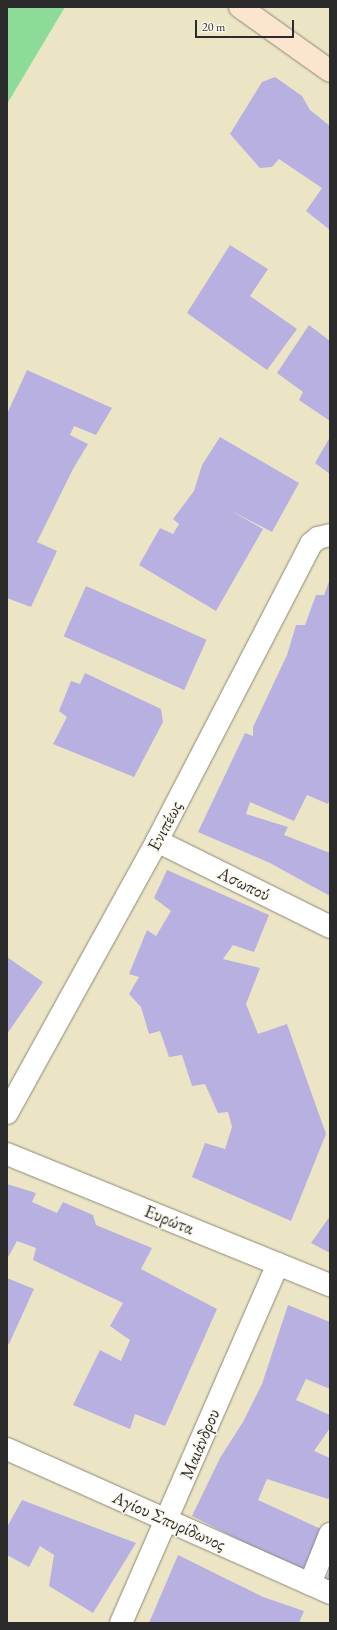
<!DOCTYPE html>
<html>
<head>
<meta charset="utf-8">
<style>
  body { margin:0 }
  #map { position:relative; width:337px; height:1630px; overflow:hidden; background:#ece5c5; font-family:"EB Garamond",serif }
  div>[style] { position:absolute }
  .green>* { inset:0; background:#8cdb99 }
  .building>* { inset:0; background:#b7b0e1; transform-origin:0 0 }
  .roads { filter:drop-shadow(0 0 1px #8c8878) drop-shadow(0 0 1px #8c8878) }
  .street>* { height:22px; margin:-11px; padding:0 11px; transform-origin:11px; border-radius:11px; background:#fff }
  .secondary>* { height:22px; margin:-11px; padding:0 11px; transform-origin:11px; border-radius:11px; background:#fce5cf }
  span { translate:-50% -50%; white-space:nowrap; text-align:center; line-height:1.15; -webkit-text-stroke:3px #fbf7ec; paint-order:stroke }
  .street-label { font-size:18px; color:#2b2b2b }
  .frame { position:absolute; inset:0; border:8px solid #2b2b2b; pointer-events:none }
  .scale { position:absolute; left:195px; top:20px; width:99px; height:18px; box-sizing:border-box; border:2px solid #2b2b2b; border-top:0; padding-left:5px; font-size:12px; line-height:14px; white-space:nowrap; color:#2b2b2b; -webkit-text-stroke:3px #fbf7ec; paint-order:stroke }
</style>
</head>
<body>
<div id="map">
  <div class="green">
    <i style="clip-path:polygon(7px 7px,65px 7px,7px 104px)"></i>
  </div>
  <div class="building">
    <i style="clip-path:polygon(275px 77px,302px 96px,310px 110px,330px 126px,330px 230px,306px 211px,322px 188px,279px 159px,272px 167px,260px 168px,230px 134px,262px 82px)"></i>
    <i style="clip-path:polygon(230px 245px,268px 269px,250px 296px,297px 329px,267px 370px,187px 313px)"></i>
    <i style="clip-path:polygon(309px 325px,330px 341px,330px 421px,299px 400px,303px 392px,277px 373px)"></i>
    <i style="clip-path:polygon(27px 370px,112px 408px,96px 435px,74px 426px,70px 435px,88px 444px,73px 469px,37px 542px,57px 551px,31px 607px,7px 598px,7px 414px)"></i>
    <i style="clip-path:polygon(220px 437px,299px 483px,272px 532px,228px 509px,263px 529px,216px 611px,139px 565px,160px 528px,173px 534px,179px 524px,173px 519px,194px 491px,202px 465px)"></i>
    <i style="clip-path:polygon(330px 437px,330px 474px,315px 463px)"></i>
    <i style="clip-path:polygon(330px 579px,330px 798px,328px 804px,307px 795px,294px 821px,250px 802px,246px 814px,288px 827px,284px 835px,330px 853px,330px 896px,270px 863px,198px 832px,245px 733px,253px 736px,253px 727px,287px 655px,296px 625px,305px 625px,316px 595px,324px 595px)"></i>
    <i style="left:86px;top:586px;width:132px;height:55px;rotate:24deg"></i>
    <i style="clip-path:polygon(85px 673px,161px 709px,163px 722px,134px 777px,53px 744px,67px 717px,59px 711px,71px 681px,80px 684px)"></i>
    <i style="clip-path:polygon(167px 870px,269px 915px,254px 952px,233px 945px,223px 959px,260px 968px,246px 1004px,258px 1034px,287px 1024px,326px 1134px,291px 1221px,192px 1177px,205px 1143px,225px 1149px,232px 1127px,228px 1112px,218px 1113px,205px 1084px,192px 1086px,182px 1055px,169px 1057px,160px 1031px,149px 1034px,141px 1007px,129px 994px,139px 977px,129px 974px,147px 930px,156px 936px,171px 911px,154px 898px)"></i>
    <i style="clip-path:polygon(7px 957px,43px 982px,7px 1034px)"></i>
    <i style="clip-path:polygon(7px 1184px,36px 1193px,32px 1202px,57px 1213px,63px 1202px,93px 1215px,96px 1225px,152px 1248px,141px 1269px,217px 1309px,165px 1426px,135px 1414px,130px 1429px,73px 1405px,100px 1350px,121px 1361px,130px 1340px,110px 1326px,123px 1303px,33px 1260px,36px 1248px,17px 1241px,7px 1259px)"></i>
    <i style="clip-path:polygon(330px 1216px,330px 1253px,311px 1243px)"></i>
    <i style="clip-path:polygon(7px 1278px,34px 1289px,9px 1344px,7px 1343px)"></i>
    <i style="clip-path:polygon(288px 1305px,330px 1322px,330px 1389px,306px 1379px,296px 1400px,330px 1415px,330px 1428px,314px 1451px,330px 1458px,330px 1496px,328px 1499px,267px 1479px,258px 1500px,321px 1529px,307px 1571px,255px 1548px,192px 1516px,220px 1458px,243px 1422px,262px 1384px)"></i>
    <i style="clip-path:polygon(22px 1500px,136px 1543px,93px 1613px,49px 1586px,54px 1555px,40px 1546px,29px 1567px,7px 1555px,7px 1527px)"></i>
    <i style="clip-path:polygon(178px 1555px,263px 1597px,304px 1611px,299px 1623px,149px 1623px)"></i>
    <i style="clip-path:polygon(330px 1568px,330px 1585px,325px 1583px)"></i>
  </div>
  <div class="roads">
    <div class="street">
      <i style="left:157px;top:841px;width:193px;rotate:26.4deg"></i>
      <i style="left:7px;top:1113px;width:311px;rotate:-61.1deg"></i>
      <i style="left:157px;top:841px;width:335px;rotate:-62.6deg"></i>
      <i style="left:311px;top:544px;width:9px;rotate:-41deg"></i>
      <i style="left:318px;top:538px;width:12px;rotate:-14deg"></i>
      <i style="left:7px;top:1154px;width:349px;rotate:22.1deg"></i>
      <i style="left:7px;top:1449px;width:354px;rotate:24deg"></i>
      <i style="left:310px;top:1584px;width:54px;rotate:-68.2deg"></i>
      <i style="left:121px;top:1623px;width:392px;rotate:-66.4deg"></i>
    </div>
    <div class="secondary">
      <i style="left:240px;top:7px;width:110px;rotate:35.4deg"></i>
    </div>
  </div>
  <div class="street-label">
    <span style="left:165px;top:826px;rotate:-62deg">Ενιπέως</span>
    <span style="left:244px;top:884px;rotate:26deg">Ασωπού</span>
    <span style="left:169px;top:1220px;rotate:22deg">Ευρώτα</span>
    <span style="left:200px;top:1444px;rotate:-67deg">Μαιάνδρου</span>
    <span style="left:169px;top:1521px;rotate:24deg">Αγίου Σπυρίδωνος</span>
  </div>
  <div class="frame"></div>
  <div class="scale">20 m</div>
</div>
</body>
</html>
